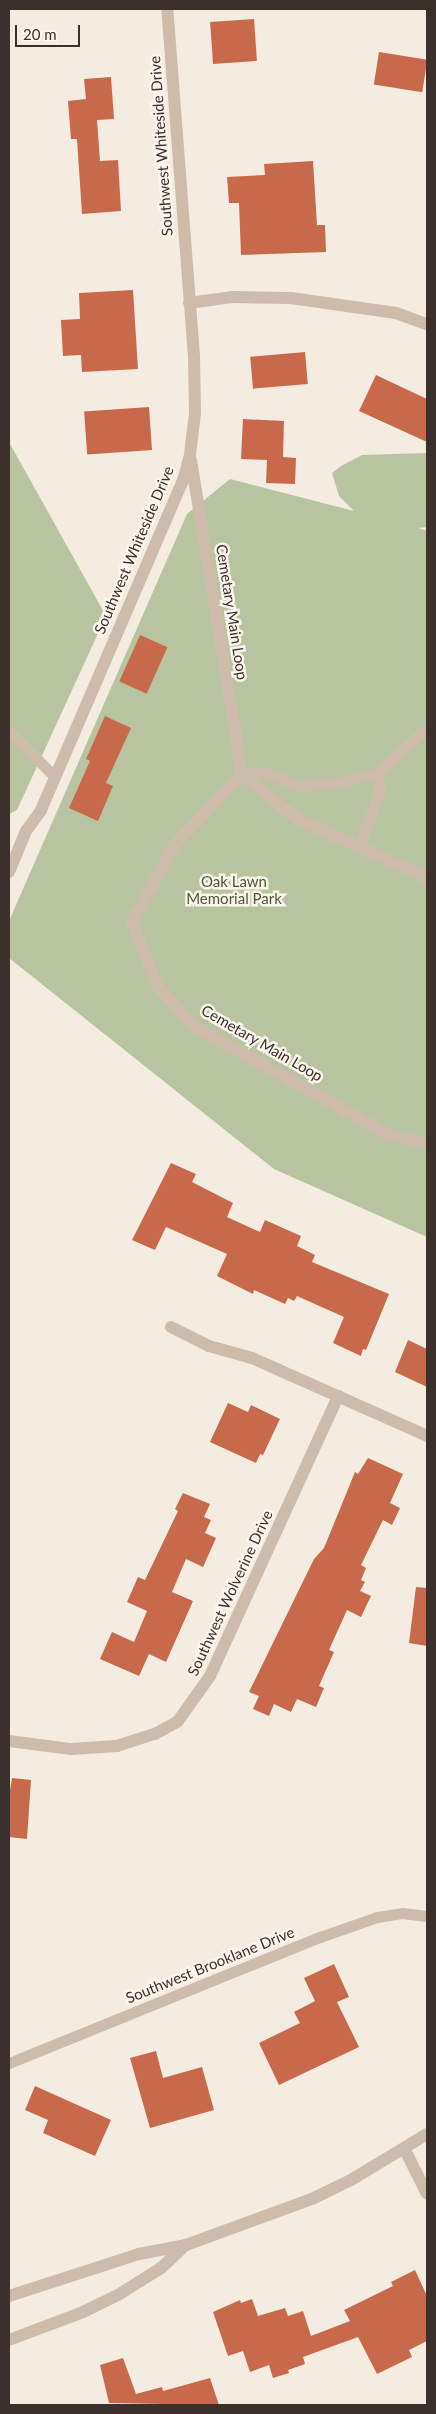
<!DOCTYPE html>
<html>
<head>
<meta charset="utf-8">
<style>
  body { margin:0 }
  #map { position:relative; width:436px; height:2414px; overflow:hidden; background:#f4ebe1; font-family:Lato,sans-serif }
  div>[style] { position:absolute }
  .green>* { inset:0; background:#b8c4a0 }
  .building>* { inset:0; background:#c8694b; transform-origin:0 0 }
  .service>* { height:11px; margin:-5.5px; padding:0 5.5px; transform-origin:5.5px; border-radius:5.5px; background:#cdbbac }
  .minor>* { height:12px; margin:-6px; padding:0 6px; transform-origin:6px; border-radius:6px; background:#cdbbac }
  .tertiary>* { height:12px; margin:-6px; padding:0 6px; transform-origin:6px; border-radius:6px; background:#cdbbac }
  span { translate:-50% -50%; white-space:nowrap; text-align:center; line-height:1.15; -webkit-text-stroke:5px #fbf5ee; paint-order:stroke }
  .street-label { font-size:15px; color:#3b302b }
  .park-label { font-size:15px; color:#4a5a2e }
  .frame { position:absolute; inset:0; border:10px solid #3b302b; pointer-events:none }
  .scale { position:absolute; left:15px; top:25px; width:65px; height:22px; box-sizing:border-box; border:2px solid #3b302b; border-top:0; padding-left:6px; font-size:15px; line-height:18px; white-space:nowrap; color:#3b302b; -webkit-text-stroke:4px #fbf5ee; paint-order:stroke }
</style>
</head>
<body>
<div id="map">
  <div class="green">
    <i style="clip-path:polygon(9px 442px,106px 616px,17px 810px,9px 814px)"></i>
    <i style="clip-path:polygon(427px 453px,427px 527px,418px 528px,427px 531px,427px 1237px,274px 1169px,9px 958px,9px 921px,187px 514px,230px 479px,354px 511px,339px 496px,332px 473px,341px 466px,362px 455px)"></i>
  </div>
  <div class="building">
    <i style="left:254px;top:19px;width:42px;height:44px;rotate:86deg"></i>
    <i style="left:379px;top:52px;width:49px;height:33px;rotate:9deg"></i>
    <i style="clip-path:polygon(111px 77px,114px 119px,97px 120px,100px 161px,118px 160px,121px 211px,82px 214px,77px 139px,71px 139px,68px 101px,86px 99px,84px 79px)"></i>
    <i style="clip-path:polygon(313px 161px,317px 225px,325px 225px,326px 252px,241px 255px,239px 203px,229px 203px,227px 177px,265px 175px,264px 164px)"></i>
    <i style="clip-path:polygon(133px 290px,138px 369px,82px 372px,81px 355px,63px 356px,61px 320px,80px 319px,79px 293px)"></i>
    <i style="left:305px;top:352px;width:32px;height:55px;rotate:85deg"></i>
    <i style="clip-path:polygon(376px 375px,427px 399px,427px 442px,359px 411px)"></i>
    <i style="left:149px;top:407px;width:43px;height:65px;rotate:86deg"></i>
    <i style="clip-path:polygon(243px 419px,284px 421px,283px 457px,296px 458px,295px 484px,266px 483px,267px 460px,241px 459px)"></i>
    <i style="left:140px;top:635px;width:30px;height:51px;rotate:24deg"></i>
    <i style="clip-path:polygon(105px 716px,131px 728px,106px 783px,113px 786px,98px 821px,69px 808px,90px 761px,86px 759px)"></i>
    <i style="clip-path:polygon(171px 1163px,196px 1174px,192px 1182px,233px 1203px,227px 1217px,260px 1232px,265px 1220px,301px 1236px,297px 1246px,315px 1255px,312px 1262px,389px 1294px,366px 1350px,363px 1349px,361px 1356px,333px 1343px,344px 1317px,297px 1296px,294px 1301px,288px 1298px,285px 1304px,254px 1290px,253px 1294px,217px 1276px,227px 1254px,166px 1227px,155px 1250px,132px 1240px)"></i>
    <i style="clip-path:polygon(408px 1340px,427px 1349px,427px 1387px,395px 1372px)"></i>
    <i style="clip-path:polygon(228px 1403px,248px 1412px,251px 1405px,280px 1419px,263px 1455px,260px 1454px,256px 1463px,210px 1442px)"></i>
    <i style="clip-path:polygon(368px 1458px,403px 1474px,390px 1503px,400px 1508px,392px 1525px,383px 1520px,361px 1565px,366px 1568px,361px 1580px,365px 1582px,360px 1591px,371px 1596px,361px 1617px,347px 1610px,329px 1650px,334px 1652px,319px 1686px,324px 1688px,316px 1707px,297px 1699px,291px 1712px,274px 1704px,269px 1716px,253px 1709px,259px 1696px,249px 1692px,314px 1559px,324px 1548px,355px 1472px,358px 1474px)"></i>
    <i style="clip-path:polygon(183px 1493px,210px 1504px,204px 1517px,211px 1520px,205px 1533px,216px 1538px,203px 1567px,186px 1559px,172px 1592px,193px 1601px,166px 1662px,149px 1654px,139px 1676px,100px 1659px,112px 1632px,134px 1642px,147px 1611px,127px 1602px,138px 1577px,145px 1580px,178px 1511px,175px 1509px)"></i>
    <i style="clip-path:polygon(416px 1587px,427px 1588px,427px 1646px,409px 1643px)"></i>
    <i style="clip-path:polygon(12px 1778px,31px 1780px,27px 1839px,9px 1837px,9px 1797px)"></i>
    <i style="clip-path:polygon(334px 1964px,349px 1997px,337px 2002px,359px 2047px,279px 2085px,259px 2043px,300px 2023px,294px 2012px,315px 2001px,304px 1978px)"></i>
    <i style="clip-path:polygon(156px 2051px,163px 2078px,202px 2067px,214px 2110px,150px 2128px,130px 2058px)"></i>
    <i style="clip-path:polygon(35px 2086px,111px 2120px,95px 2156px,43px 2133px,48px 2120px,25px 2110px)"></i>
    <i style="clip-path:polygon(415px 2270px,427px 2296px,427px 2341px,409px 2350px,412px 2357px,377px 2374px,358px 2337px,303px 2357px,305px 2364px,288px 2370px,289px 2373px,273px 2378px,269px 2365px,250px 2372px,243px 2351px,228px 2356px,213px 2312px,240px 2300px,241px 2303px,252px 2299px,258px 2316px,285px 2308px,288px 2316px,303px 2311px,311px 2336px,350px 2321px,344px 2310px,393px 2286px,391px 2282px)"></i>
    <i style="clip-path:polygon(123px 2358px,136px 2394px,162px 2387px,163px 2391px,210px 2378px,219px 2405px,109px 2403px,100px 2365px)"></i>
  </div>
  <div class="service">
    <i style="left:9px;top:731px;width:64px;rotate:45deg"></i>
    <i style="left:242px;top:774px;width:26px;rotate:-2deg"></i>
    <i style="left:268px;top:773px;width:34px;rotate:23deg"></i>
    <i style="left:299px;top:786px;width:36px;rotate:-5deg"></i>
    <i style="left:335px;top:783px;width:42px;rotate:-12.4deg"></i>
    <i style="left:376px;top:774px;width:69px;rotate:-42deg"></i>
    <i style="left:359px;top:847px;width:61px;rotate:-69.8deg"></i>
    <i style="left:380px;top:790px;width:16px;rotate:-104deg"></i>
    <i style="left:9px;top:2063px;width:336px;rotate:-22.1deg"></i>
    <i style="left:320px;top:1937px;width:60px;rotate:-19.3deg"></i>
    <i style="left:377px;top:1917px;width:25px;rotate:-9deg"></i>
    <i style="left:402px;top:1913px;width:25px;rotate:7deg"></i>
  </div>
  <div class="minor">
    <i style="left:189px;top:303px;width:43px;rotate:-7.9deg"></i>
    <i style="left:232px;top:297px;width:59px;rotate:1deg"></i>
    <i style="left:291px;top:298px;width:106px;rotate:8.1deg"></i>
    <i style="left:396px;top:313px;width:33px;rotate:20deg"></i>
    <i style="left:191px;top:460px;width:318px;rotate:80.8deg"></i>
    <i style="left:242px;top:774px;width:70px;rotate:39.2deg"></i>
    <i style="left:296px;top:818px;width:144px;rotate:24.6deg"></i>
    <i style="left:242px;top:774px;width:99px;rotate:133.4deg"></i>
    <i style="left:174px;top:846px;width:87px;rotate:118.9deg"></i>
    <i style="left:132px;top:922px;width:66px;rotate:68.8deg"></i>
    <i style="left:156px;top:984px;width:57px;rotate:47.9deg"></i>
    <i style="left:194px;top:1026px;width:221px;rotate:29.2deg"></i>
    <i style="left:387px;top:1134px;width:41px;rotate:14deg"></i>
    <i style="left:9px;top:872px;width:44px;rotate:-67.5deg"></i>
    <i style="left:26px;top:831px;width:26px;rotate:-54deg"></i>
    <i style="left:41px;top:810px;width:358px;rotate:-66.7deg"></i>
    <i style="left:183px;top:481px;width:28px;rotate:-75deg"></i>
    <i style="left:190px;top:454px;width:41px;rotate:-83deg"></i>
    <i style="left:195px;top:413px;width:57px;rotate:-91deg"></i>
    <i style="left:194px;top:356px;width:348px;rotate:-94.4deg"></i>
    <i style="left:171px;top:1327px;width:42px;rotate:26.6deg"></i>
    <i style="left:209px;top:1346px;width:45px;rotate:15.6deg"></i>
    <i style="left:252px;top:1358px;width:192px;rotate:24deg"></i>
    <i style="left:9px;top:1741px;width:63px;rotate:7.4deg"></i>
    <i style="left:71px;top:1749px;width:46px;rotate:-3.7deg"></i>
    <i style="left:117px;top:1746px;width:40px;rotate:-18deg"></i>
    <i style="left:155px;top:1734px;width:26px;rotate:-29deg"></i>
    <i style="left:178px;top:1721px;width:55px;rotate:-54.6deg"></i>
    <i style="left:210px;top:1676px;width:308px;rotate:-65.4deg"></i>
    <i style="left:404px;top:2148px;width:51px;rotate:63.4deg"></i>
  </div>
  <div class="tertiary">
    <i style="left:9px;top:2296px;width:137px;rotate:-17.9deg"></i>
    <i style="left:139px;top:2254px;width:48px;rotate:-10.8deg"></i>
    <i style="left:186px;top:2245px;width:134px;rotate:-20.1deg"></i>
    <i style="left:312px;top:2199px;width:43px;rotate:-26deg"></i>
    <i style="left:351px;top:2180px;width:89px;rotate:-31.2deg"></i>
    <i style="left:9px;top:2340px;width:79px;rotate:-20.7deg"></i>
    <i style="left:83px;top:2312px;width:39px;rotate:-26deg"></i>
    <i style="left:118px;top:2295px;width:51px;rotate:-32.1deg"></i>
    <i style="left:161px;top:2268px;width:34px;rotate:-43deg"></i>
  </div>
  <div class="street-label">
    <span style="left:161px;top:146px;rotate:-94deg">Southwest Whiteside Drive</span>
    <span style="left:134px;top:550px;rotate:-67deg">Southwest Whiteside Drive</span>
    <span style="left:232px;top:612px;rotate:81deg">Cemetary Main Loop</span>
    <span style="left:262px;top:1043px;rotate:30deg">Cemetary Main Loop</span>
    <span style="left:230px;top:1593px;rotate:-65deg">Southwest Wolverine Drive</span>
    <span style="left:210px;top:1965px;rotate:-22deg">Southwest Brooklane Drive</span>
  </div>
  <div class="park-label">
    <span style="left:234px;top:890px">Oak Lawn<br>Memorial Park</span>
  </div>
  <div class="frame"></div>
  <div class="scale">20 m</div>
</div>
</body>
</html>
